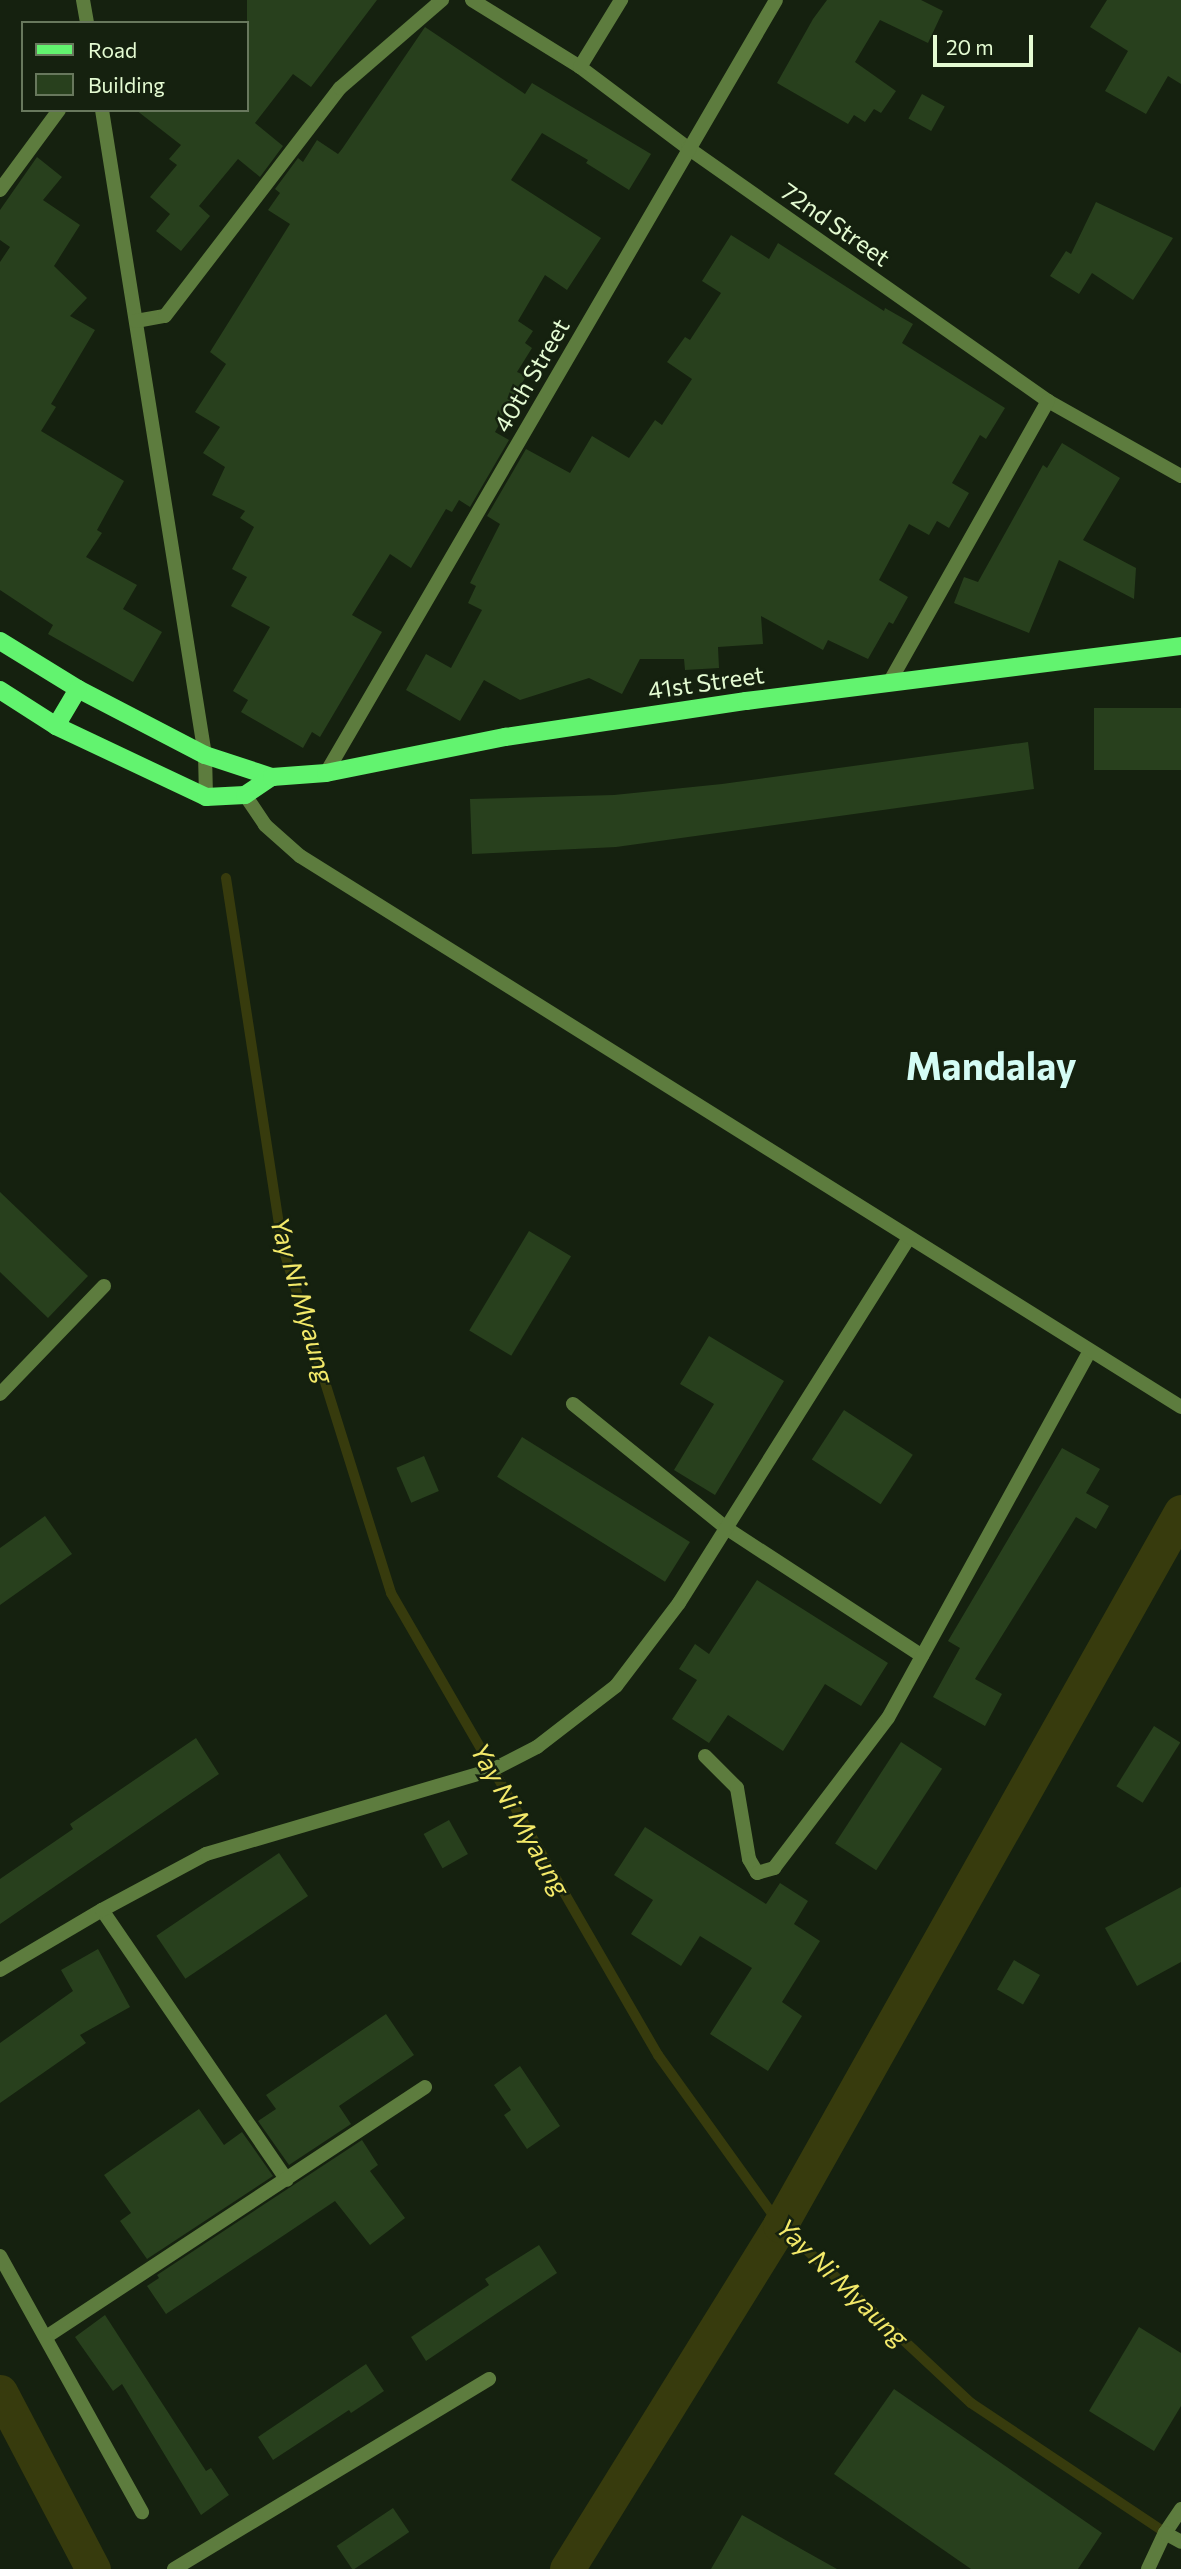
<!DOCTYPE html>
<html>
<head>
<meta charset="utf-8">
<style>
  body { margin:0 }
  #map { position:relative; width:1181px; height:2569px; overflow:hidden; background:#15210f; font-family:Commissioner,sans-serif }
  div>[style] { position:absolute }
  .stream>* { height:10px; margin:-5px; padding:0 5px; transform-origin:5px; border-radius:5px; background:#373b0d }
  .canal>* { height:35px; margin:-17.5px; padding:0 17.5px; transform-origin:17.5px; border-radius:17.5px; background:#373b0d }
  .building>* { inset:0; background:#28401d; transform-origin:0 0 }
  .lane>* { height:14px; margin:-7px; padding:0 7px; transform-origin:7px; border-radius:7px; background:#5d7c3e }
  .street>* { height:14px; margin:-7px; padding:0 7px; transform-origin:7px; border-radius:7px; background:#5d7c3e }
  .primary>* { height:18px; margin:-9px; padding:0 9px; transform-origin:9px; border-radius:9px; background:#62f36f }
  span { translate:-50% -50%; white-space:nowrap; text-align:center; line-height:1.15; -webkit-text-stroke:5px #15210f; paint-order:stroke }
  .street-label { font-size:24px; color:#e4fbd2 }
  .water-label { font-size:26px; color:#f3e969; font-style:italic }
  .town-label { font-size:38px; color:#d4fcf5; font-weight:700 }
  .legend { position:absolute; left:21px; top:21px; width:228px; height:91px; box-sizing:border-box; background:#15210f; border:2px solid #68785d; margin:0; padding:9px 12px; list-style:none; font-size:21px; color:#e4fbd2 }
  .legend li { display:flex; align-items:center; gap:14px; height:35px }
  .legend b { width:35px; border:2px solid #68785d }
  .scale { position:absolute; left:933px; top:35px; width:100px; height:32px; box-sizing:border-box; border:4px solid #e4fbd2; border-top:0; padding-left:9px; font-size:21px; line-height:24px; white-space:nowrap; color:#e4fbd2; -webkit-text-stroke:5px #15210f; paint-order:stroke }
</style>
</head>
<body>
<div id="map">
  <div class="stream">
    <i style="left:226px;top:878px;width:371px;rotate:81.3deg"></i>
    <i style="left:282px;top:1245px;width:365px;rotate:72.6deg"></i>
    <i style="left:391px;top:1593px;width:534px;rotate:59.98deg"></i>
    <i style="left:658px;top:2055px;width:209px;rotate:54.3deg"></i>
    <i style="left:780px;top:2225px;width:261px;rotate:43deg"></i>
    <i style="left:971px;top:2403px;width:238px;rotate:33.7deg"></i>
  </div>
  <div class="canal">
    <i style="left:0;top:2392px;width:200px;rotate:62.3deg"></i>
    <i style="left:567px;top:2569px;width:405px;rotate:-58.2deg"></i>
    <i style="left:780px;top:2225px;width:818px;rotate:-60.65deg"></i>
  </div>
  <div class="building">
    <i style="clip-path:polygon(247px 0,377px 0,311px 87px,293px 74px,255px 123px,283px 146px,260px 177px,238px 159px,199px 206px,210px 216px,181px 251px,156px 231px,170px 214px,150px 197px,177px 165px,169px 159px,181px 145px,136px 110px,247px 110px)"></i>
    <i style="clip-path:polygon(827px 0,921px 0,943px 11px,928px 43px,880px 20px,855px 62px,896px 91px,881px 113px,874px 109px,865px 122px,854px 115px,848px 124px,777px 83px,813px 19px)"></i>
    <i style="clip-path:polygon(1107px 0,1181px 0,1181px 84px,1168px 76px,1146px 114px,1105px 91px,1128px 51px,1090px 27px)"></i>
    <i style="clip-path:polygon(425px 27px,525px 94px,532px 83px,651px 154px,629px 190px,586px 163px,588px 160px,542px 133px,511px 180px,601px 238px,567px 290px,545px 275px,518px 321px,533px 331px,525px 343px,532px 348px,517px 372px,526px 376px,495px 432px,509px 440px,470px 507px,459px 500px,452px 512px,446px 509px,411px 568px,390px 554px,352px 615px,382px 632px,320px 737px,312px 732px,303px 748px,241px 712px,248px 700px,233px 691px,270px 627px,231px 606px,247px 577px,232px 569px,254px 527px,240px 518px,245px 511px,212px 495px,225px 467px,203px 453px,220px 427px,195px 412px,226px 364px,210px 352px,290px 224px,268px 210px,280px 193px,275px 189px,298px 158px,303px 162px,317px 140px,338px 154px,342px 149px)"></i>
    <i style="left:922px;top:94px;width:26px;height:28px;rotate:29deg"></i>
    <i style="clip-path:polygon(37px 157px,62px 177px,43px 200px,80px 225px,54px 266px,87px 298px,70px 316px,95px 330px,51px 404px,56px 407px,41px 431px,124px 481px,97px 530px,102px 533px,86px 557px,137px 585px,123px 609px,162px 632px,133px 682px,48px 634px,53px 625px,0 590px,0 262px,10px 247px,0 240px,0 210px)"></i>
    <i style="clip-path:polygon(1096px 202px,1173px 238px,1133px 300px,1092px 273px,1079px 294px,1050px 276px,1066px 251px,1071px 254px)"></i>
    <i style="clip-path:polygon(731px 235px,769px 259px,778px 243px,884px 311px,885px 308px,913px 324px,902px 343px,1005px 408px,986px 439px,980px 435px,952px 483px,969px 493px,949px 528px,937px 521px,929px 535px,909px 524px,879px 580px,908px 597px,893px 624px,889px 622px,868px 659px,828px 640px,823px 650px,761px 616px,763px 644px,718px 647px,719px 668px,685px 670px,684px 659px,640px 659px,622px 694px,589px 678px,520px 700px,484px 680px,460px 721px,406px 690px,426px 654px,451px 668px,482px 610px,468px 603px,476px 586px,470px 583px,500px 524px,487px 516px,526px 449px,570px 473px,592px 436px,629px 458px,655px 420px,662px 425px,692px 379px,667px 362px,685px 337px,690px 340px,721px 293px,702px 281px)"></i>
    <i style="clip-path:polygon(1062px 443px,1120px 478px,1083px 540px,1136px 568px,1134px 599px,1059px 560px,1029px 633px,954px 603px,964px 577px,978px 582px,1043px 465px,1047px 468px)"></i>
    <i style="left:1181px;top:708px;width:62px;height:87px;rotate:90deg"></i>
    <i style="clip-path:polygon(1028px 742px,1034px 789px,616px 847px,472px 854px,470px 799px,614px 795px,722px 784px)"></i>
    <i style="clip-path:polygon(0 1192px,88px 1276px,48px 1318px,0 1272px)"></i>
    <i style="left:529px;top:1231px;width:49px;height:116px;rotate:31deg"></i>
    <i style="clip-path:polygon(709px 1336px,784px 1381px,715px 1495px,674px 1470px,714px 1404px,680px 1384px)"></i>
    <i style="left:844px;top:1410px;width:82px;height:59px;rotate:33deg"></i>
    <i style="left:522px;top:1437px;width:198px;height:47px;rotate:32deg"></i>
    <i style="clip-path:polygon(1062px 1448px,1100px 1469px,1086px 1493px,1109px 1506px,1096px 1529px,1076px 1517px,975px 1679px,1002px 1694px,985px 1726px,933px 1697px,960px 1648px,948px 1641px)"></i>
    <i style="left:424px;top:1456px;width:38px;height:30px;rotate:67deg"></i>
    <i style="clip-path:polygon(45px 1516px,72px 1554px,0 1605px,0 1548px)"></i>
    <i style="clip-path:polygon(757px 1580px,888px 1663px,861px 1706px,825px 1684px,783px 1751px,728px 1715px,709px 1743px,672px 1719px,697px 1680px,679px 1669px,695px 1644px,709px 1654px)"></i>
    <i style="left:1154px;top:1726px;width:31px;height:71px;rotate:32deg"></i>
    <i style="clip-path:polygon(196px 1738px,219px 1774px,0 1924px,0 1879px,73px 1829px,70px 1824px)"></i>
    <i style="left:901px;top:1742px;width:49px;height:121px;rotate:33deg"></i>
    <i style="left:449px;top:1820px;width:39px;height:29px;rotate:61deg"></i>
    <i style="clip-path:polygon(645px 1827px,766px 1904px,780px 1883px,808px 1901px,794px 1924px,820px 1941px,782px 2002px,802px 2016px,768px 2071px,710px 2034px,752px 1968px,700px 1936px,681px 1966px,631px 1934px,653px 1900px,614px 1875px)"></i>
    <i style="left:279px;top:1853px;width:52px;height:148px;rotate:56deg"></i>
    <i style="clip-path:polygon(1181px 1887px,1181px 1962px,1137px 1986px,1105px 1928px)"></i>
    <i style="clip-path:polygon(98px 1949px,130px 2007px,80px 2035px,86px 2043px,0 2103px,0 2043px,73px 1991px,61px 1970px)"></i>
    <i style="left:1014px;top:1960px;width:30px;height:34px;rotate:30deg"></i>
    <i style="clip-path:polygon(386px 2014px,414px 2055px,339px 2106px,351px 2124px,289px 2165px,258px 2121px,276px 2109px,266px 2095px)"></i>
    <i style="clip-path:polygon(520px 2066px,560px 2126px,527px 2149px,504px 2115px,511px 2110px,494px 2085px)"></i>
    <i style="clip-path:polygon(199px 2109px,224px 2145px,242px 2132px,273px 2176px,147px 2259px,120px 2221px,131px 2213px,104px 2175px)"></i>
    <i style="clip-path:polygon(362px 2140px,378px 2165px,370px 2171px,405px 2218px,370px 2245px,335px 2201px,166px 2314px,147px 2286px,159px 2278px,157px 2275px)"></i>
    <i style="clip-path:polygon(539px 2245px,557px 2273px,426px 2361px,411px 2337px,489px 2285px,485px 2279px)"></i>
    <i style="clip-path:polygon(105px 2315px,206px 2471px,211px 2468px,229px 2495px,201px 2515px,122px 2384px,113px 2391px,75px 2337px)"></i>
    <i style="clip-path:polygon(1139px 2327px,1181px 2353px,1181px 2406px,1154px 2451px,1089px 2411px)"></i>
    <i style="clip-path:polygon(366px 2364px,384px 2391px,351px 2413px,349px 2410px,273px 2460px,258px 2437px)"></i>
    <i style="clip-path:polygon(894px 2389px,1102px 2533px,1078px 2569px,971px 2569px,834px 2474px)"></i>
    <i style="left:393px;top:2508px;width:29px;height:68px;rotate:56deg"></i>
    <i style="clip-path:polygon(742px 2515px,803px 2550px,837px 2569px,711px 2569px)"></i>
  </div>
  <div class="lane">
    <i style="left:0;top:1394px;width:150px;rotate:-46.1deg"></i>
    <i style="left:573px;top:1404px;width:197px;rotate:39deg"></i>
    <i style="left:726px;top:1528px;width:234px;rotate:33.1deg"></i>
    <i style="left:705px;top:1756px;width:45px;rotate:45deg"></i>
    <i style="left:737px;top:1788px;width:72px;rotate:80.4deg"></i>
    <i style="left:749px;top:1859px;width:16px;rotate:60deg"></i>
    <i style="left:757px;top:1873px;width:18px;rotate:-16deg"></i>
    <i style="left:774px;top:1868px;width:188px;rotate:-52.8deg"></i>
    <i style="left:888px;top:1718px;width:419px;rotate:-61.2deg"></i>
    <i style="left:102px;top:1910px;width:327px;rotate:55.6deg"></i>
    <i style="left:0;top:1970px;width:118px;rotate:-30.5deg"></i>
    <i style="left:102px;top:1910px;width:118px;rotate:-28.3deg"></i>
    <i style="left:206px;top:1854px;width:298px;rotate:-16.4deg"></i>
    <i style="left:492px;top:1770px;width:51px;rotate:-27.1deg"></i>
    <i style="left:537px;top:1747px;width:100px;rotate:-37.7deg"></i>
    <i style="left:616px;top:1686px;width:104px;rotate:-52.8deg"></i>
    <i style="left:679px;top:1603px;width:430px;rotate:-57.8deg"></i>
    <i style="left:46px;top:2337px;width:454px;rotate:-33.4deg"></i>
    <i style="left:1165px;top:2533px;width:29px;rotate:-56deg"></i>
    <i style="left:174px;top:2569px;width:368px;rotate:-31.1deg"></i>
    <i style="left:1148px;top:2569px;width:40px;rotate:-65deg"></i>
    <i style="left:1165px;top:2533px;width:18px;rotate:29deg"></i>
  </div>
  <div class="street">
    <i style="left:83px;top:0;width:23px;rotate:80deg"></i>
    <i style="left:472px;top:0;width:127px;rotate:31.8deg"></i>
    <i style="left:580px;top:67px;width:135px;rotate:36.9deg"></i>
    <i style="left:688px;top:148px;width:440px;rotate:35.1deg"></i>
    <i style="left:1048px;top:401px;width:153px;rotate:29.4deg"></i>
    <i style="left:580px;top:67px;width:79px;rotate:-58.5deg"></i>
    <i style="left:102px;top:110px;width:653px;rotate:80.93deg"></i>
    <i style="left:205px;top:755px;width:42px;rotate:88.6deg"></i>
    <i style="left:0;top:190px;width:99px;rotate:-53.6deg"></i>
    <i style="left:136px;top:321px;width:29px;rotate:-10deg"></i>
    <i style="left:165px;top:316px;width:287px;rotate:-52.5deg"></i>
    <i style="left:340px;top:88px;width:135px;rotate:-40.8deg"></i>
    <i style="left:889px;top:683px;width:324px;rotate:-60.6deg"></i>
    <i style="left:326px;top:773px;width:894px;rotate:-59.79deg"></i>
    <i style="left:245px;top:795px;width:36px;rotate:56deg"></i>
    <i style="left:265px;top:825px;width:47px;rotate:41.5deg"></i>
    <i style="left:300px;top:856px;width:1039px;rotate:32.02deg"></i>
    <i style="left:0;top:2256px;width:293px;rotate:61deg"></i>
  </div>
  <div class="primary">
    <i style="left:0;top:641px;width:92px;rotate:31.6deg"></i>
    <i style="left:78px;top:689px;width:143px;rotate:27.5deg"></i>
    <i style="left:205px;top:755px;width:71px;rotate:18.2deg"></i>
    <i style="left:0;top:690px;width:67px;rotate:32.7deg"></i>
    <i style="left:56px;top:726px;width:166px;rotate:25.3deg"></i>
    <i style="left:206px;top:797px;width:39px;rotate:-3deg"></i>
    <i style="left:245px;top:795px;width:32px;rotate:-34deg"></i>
    <i style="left:272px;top:777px;width:54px;rotate:-4.2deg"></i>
    <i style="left:326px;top:773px;width:183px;rotate:-11.4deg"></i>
    <i style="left:505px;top:737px;width:244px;rotate:-8.5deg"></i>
    <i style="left:746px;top:701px;width:438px;rotate:-7.2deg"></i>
    <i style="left:56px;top:726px;width:43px;rotate:-59.3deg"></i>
  </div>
  <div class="street-label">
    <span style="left:836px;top:224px;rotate:35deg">72nd Street</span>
    <span style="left:531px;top:375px;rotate:-60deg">40th Street</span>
    <span style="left:706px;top:682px;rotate:-8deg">41st Street</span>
  </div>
  <div class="water-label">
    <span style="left:303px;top:1300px;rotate:74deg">Yay Ni Myaung</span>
    <span style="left:521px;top:1819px;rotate:60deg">Yay Ni Myaung</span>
    <span style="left:843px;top:2282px;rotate:44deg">Yay Ni Myaung</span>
  </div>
  <div class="town-label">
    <span style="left:991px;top:1065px">Mandalay</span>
  </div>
  <ul class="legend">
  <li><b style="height:9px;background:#62f36f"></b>Road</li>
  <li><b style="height:19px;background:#28401d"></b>Building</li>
  </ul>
  <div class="scale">20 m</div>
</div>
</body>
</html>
